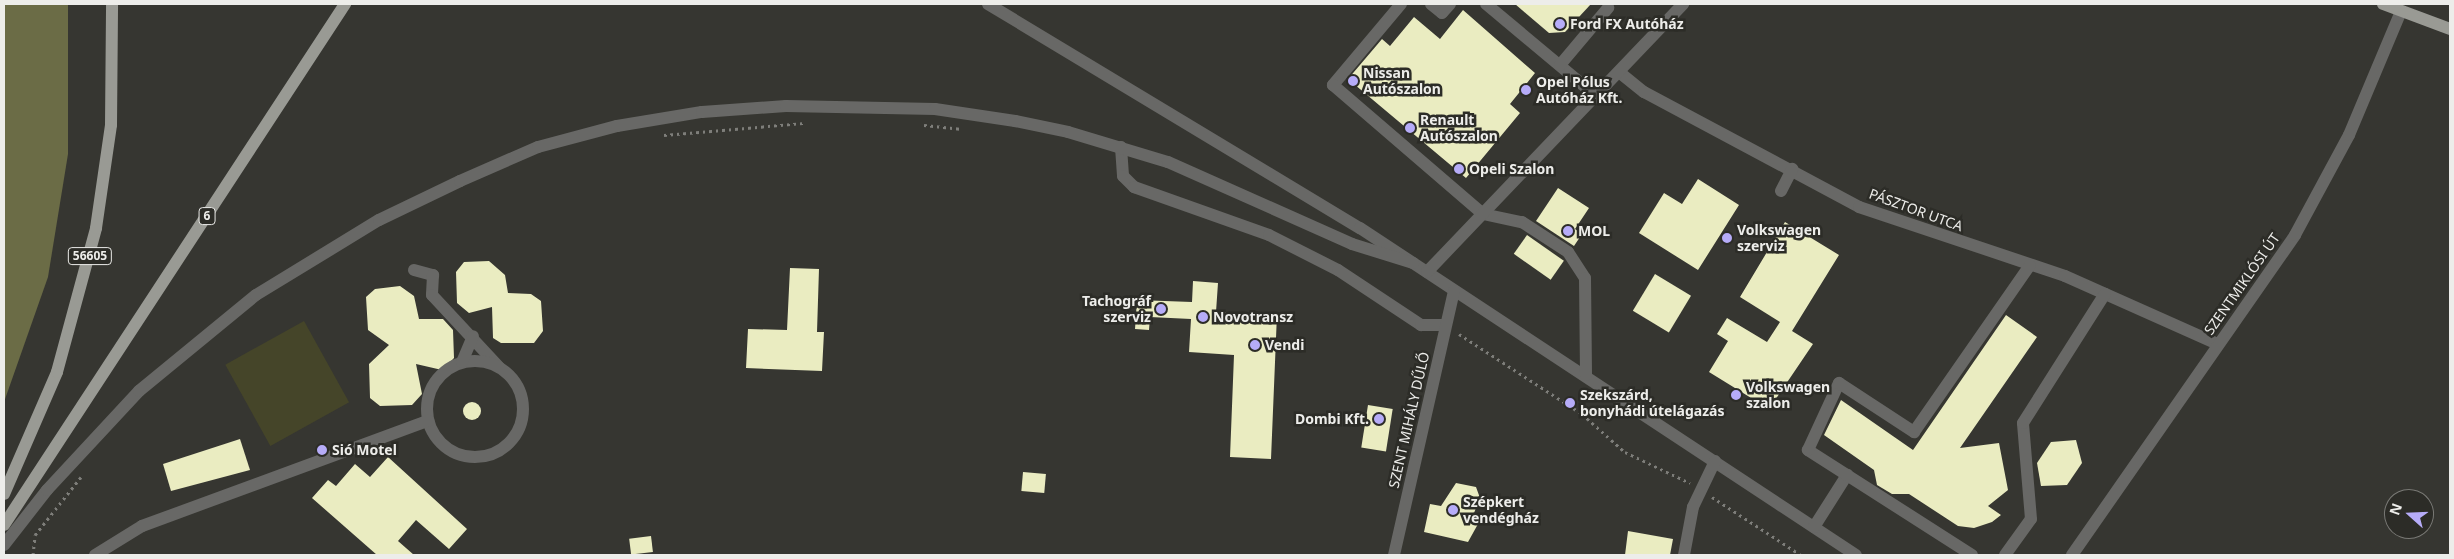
<!DOCTYPE html>
<html>
<head>
<meta charset="utf-8">
<style>
  body { margin:0 }
  #map { position:relative; width:2454px; height:559px; overflow:hidden; background:#363631; font-family:"Noto Sans",sans-serif }
  div>[style] { position:absolute }
  .green>* { inset:0; background:#454529; transform-origin:0 0 }
  .forest>* { inset:0; background:#6b6c46 }
  .building>* { inset:0; background:#eaecc1; transform-origin:0 0 }
  .round { border-radius:50% }
  .path>* { height:3px; margin-top:-1.5px; transform-origin:0; background:repeating-linear-gradient(90deg,#7e7e7a 0 2.5px,transparent 0 6.5px) }
  .minor>* { height:12px; margin:-6px; padding:0 6px; transform-origin:6px; border-radius:6px; background:#686866 }
  .minor>.ring { margin:-6px; padding:0; box-sizing:content-box; background:none; border:12px solid #686866; border-radius:50% }
  .major>* { height:12px; margin:-6px; padding:0 6px; transform-origin:6px; border-radius:6px; background:#999a94 }
  .dots>* { width:14px; height:14px; translate:-50% -50%; box-sizing:border-box; border:2px solid #2c2c27; border-radius:50% }
  span { translate:-50% -50%; white-space:nowrap; text-align:center; line-height:1.15; -webkit-text-stroke:5px #2c2c27; paint-order:stroke }
  .shield-label span { padding:1px 4px; background:#2c2c27; border:1px solid; border-radius:4px; -webkit-text-stroke-width:0 }
  .shield-label { font-size:12px; color:#ededea; font-weight:700 }
  .poi-label { font-size:14px; color:#ededea; font-weight:700 }
  .left { translate:0 -50%; text-align:left }
  .right { translate:-100% -50%; text-align:right }
  .street-label { font-size:14px; color:#ededea }
  .frame { position:absolute; inset:0; border:5px solid #ededea; pointer-events:none }
  .north { position:absolute; left:2384px; top:489px; width:50px; height:50px; box-sizing:border-box; background:#2c2c27; border:1px solid #797975; border-radius:50%; rotate:290deg; font-size:14px; font-weight:700; line-height:20px; text-align:center; color:#ededea }
  .north::after { content:''; display:block; margin:auto; width:18px; height:22px; background:#b6acf8; clip-path:polygon(50% 0,100% 100%,50% 72%,0 100%) }
</style>
</head>
<body>
<div id="map">
  <div class="green">
    <i style="left:304px;top:321px;width:93px;height:90px;rotate:61deg"></i>
  </div>
  <div class="forest">
    <i style="clip-path:polygon(4px 4px,68px 4px,68px 154px,48px 277px,4px 402px)"></i>
  </div>
  <div class="building">
    <i style="clip-path:polygon(1515px 4px,1591px 4px,1565px 32px,1549px 33px)"></i>
    <i style="clip-path:polygon(1463px 10px,1535px 73px,1510px 104px,1520px 113px,1466px 178px,1348px 79px,1382px 39px,1390px 46px,1414px 17px,1440px 39px)"></i>
    <i style="clip-path:polygon(1698px 179px,1739px 205px,1698px 270px,1639px 233px,1664px 193px,1682px 204px)"></i>
    <i style="clip-path:polygon(1558px 188px,1589px 208px,1575px 229px,1582px 234px,1574px 246px,1536px 221px)"></i>
    <i style="clip-path:polygon(1785px 222px,1839px 255px,1792px 331px,1813px 344px,1769px 409px,1709px 372px,1728px 341px,1717px 334px,1727px 318px,1767px 342px,1780px 322px,1740px 297px)"></i>
    <i style="left:1527px;top:235px;width:45px;height:23px;rotate:35deg"></i>
    <i style="clip-path:polygon(489px 261px,505px 275px,508px 293px,531px 294px,541px 301px,543px 331px,534px 343px,501px 343px,493px 338px,492px 307px,469px 313px,457px 303px,456px 272px,464px 262px)"></i>
    <i style="clip-path:polygon(790px 268px,819px 269px,817px 332px,824px 332px,822px 371px,746px 368px,748px 329px,787px 330px)"></i>
    <i style="left:1655px;top:274px;width:42px;height:43px;rotate:31deg"></i>
    <i style="clip-path:polygon(1193px 281px,1218px 283px,1216px 312px,1277px 314px,1271px 459px,1230px 457px,1234px 355px,1189px 352px,1191px 319px,1150px 317px,1149px 330px,1135px 329px,1137px 300px,1192px 302px)"></i>
    <i style="clip-path:polygon(400px 286px,414px 296px,419px 319px,443px 319px,453px 330px,454px 358px,442px 370px,416px 364px,422px 394px,412px 405px,380px 406px,370px 398px,369px 364px,389px 345px,368px 330px,366px 297px,375px 289px)"></i>
    <i style="clip-path:polygon(2006px 315px,2037px 337px,1960px 448px,1999px 443px,2008px 490px,1988px 506px,2001px 515px,1992px 522px,1974px 528px,1958px 526px,1909px 494px,1892px 494px,1877px 485px,1874px 470px,1824px 435px,1841px 400px,1913px 450px)"></i>
    <i class="round" style="left:463px;top:402px;width:18px;height:18px"></i>
    <i style="left:1368px;top:405px;width:25px;height:43px;rotate:9deg"></i>
    <i style="clip-path:polygon(240px 439px,250px 470px,171px 491px,163px 464px)"></i>
    <i style="clip-path:polygon(2076px 440px,2082px 463px,2067px 485px,2041px 486px,2037px 463px,2051px 442px)"></i>
    <i style="clip-path:polygon(388px 457px,467px 529px,449px 549px,416px 520px,398px 541px,414px 555px,377px 555px,312px 498px,328px 480px,336px 486px,355px 464px,370px 477px)"></i>
    <i style="left:1023px;top:472px;width:23px;height:19px;rotate:5deg"></i>
    <i style="clip-path:polygon(1456px 483px,1476px 487px,1480px 498px,1474px 513px,1478px 524px,1468px 542px,1424px 532px,1430px 504px,1441px 506px)"></i>
    <i style="clip-path:polygon(1628px 531px,1673px 539px,1670px 555px,1625px 555px)"></i>
    <i style="left:651px;top:536px;width:16px;height:22px;rotate:83deg"></i>
  </div>
  <div class="path">
    <i style="left:924px;top:125px;width:36px;rotate:6deg"></i>
    <i style="left:664px;top:135px;width:142px;rotate:-4.9deg"></i>
    <i style="left:1459px;top:334px;width:147px;rotate:33deg"></i>
    <i style="left:1582px;top:414px;width:57px;rotate:41.5deg"></i>
    <i style="left:1625px;top:452px;width:72px;rotate:25.5deg"></i>
    <i style="left:1712px;top:497px;width:106px;rotate:33.1deg"></i>
    <i style="left:33px;top:555px;width:20px;rotate:-84deg"></i>
    <i style="left:35px;top:535px;width:74px;rotate:-51.6deg"></i>
  </div>
  <div class="minor">
    <i style="left:988px;top:4px;width:434px;rotate:31.1deg"></i>
    <i style="left:1360px;top:228px;width:594px;rotate:33.4deg"></i>
    <i style="left:1401px;top:4px;width:106px;rotate:130deg"></i>
    <i style="left:1333px;top:85px;width:198px;rotate:40.7deg"></i>
    <i style="left:1483px;top:214px;width:40px;rotate:12deg"></i>
    <i style="left:1522px;top:222px;width:55px;rotate:33.1deg"></i>
    <i style="left:1568px;top:252px;width:31px;rotate:57deg"></i>
    <i style="left:1585px;top:278px;width:97px;rotate:89.4deg"></i>
    <i style="left:1431px;top:4px;width:14px;rotate:39deg"></i>
    <i style="left:1442px;top:13px;width:12px;rotate:-48deg"></i>
    <i style="left:1486px;top:4px;width:143px;rotate:39.9deg"></i>
    <i style="left:1560px;top:65px;width:75px;rotate:-49.9deg"></i>
    <i style="left:1619px;top:72px;width:32px;rotate:39deg"></i>
    <i style="left:1644px;top:92px;width:244px;rotate:28.1deg"></i>
    <i style="left:1859px;top:207px;width:217px;rotate:18.5deg"></i>
    <i style="left:2065px;top:276px;width:167px;rotate:24deg"></i>
    <i style="left:1121px;top:147px;width:29px;rotate:86deg"></i>
    <i style="left:1123px;top:176px;width:16px;rotate:45deg"></i>
    <i style="left:1134px;top:187px;width:143px;rotate:19.6deg"></i>
    <i style="left:1269px;top:235px;width:77px;rotate:26.9deg"></i>
    <i style="left:1338px;top:270px;width:100px;rotate:33.5deg"></i>
    <i style="left:1421px;top:325px;width:24px"></i>
    <i style="left:1781px;top:191px;width:25px;rotate:-63deg"></i>
    <i style="left:414px;top:270px;width:20px;rotate:15deg"></i>
    <i style="left:433px;top:275px;width:20px;rotate:93deg"></i>
    <i style="left:432px;top:295px;width:98px;rotate:47.1deg"></i>
    <i style="left:1427px;top:272px;width:371px;rotate:-46.3deg"></i>
    <i class="ring" style="left:427px;top:361px;width:84px;height:84px"></i>
    <i style="left:462px;top:362px;width:28px;rotate:-67deg"></i>
    <i style="left:1814px;top:527px;width:62px;rotate:-57.6deg"></i>
    <i style="left:4px;top:545px;width:70px;rotate:-52deg"></i>
    <i style="left:47px;top:490px;width:135px;rotate:-47.1deg"></i>
    <i style="left:139px;top:391px;width:151px;rotate:-39.4deg"></i>
    <i style="left:256px;top:295px;width:144px;rotate:-31.4deg"></i>
    <i style="left:379px;top:220px;width:90px;rotate:-25.7deg"></i>
    <i style="left:460px;top:181px;width:85px;rotate:-23.6deg"></i>
    <i style="left:538px;top:147px;width:82px;rotate:-14.9deg"></i>
    <i style="left:617px;top:126px;width:86px;rotate:-9.4deg"></i>
    <i style="left:702px;top:112px;width:84px;rotate:-4.1deg"></i>
    <i style="left:786px;top:106px;width:149px;rotate:1.2deg"></i>
    <i style="left:935px;top:109px;width:81px;rotate:8.5deg"></i>
    <i style="left:1015px;top:121px;width:54px;rotate:11.7deg"></i>
    <i style="left:1068px;top:132px;width:104px;rotate:16.7deg"></i>
    <i style="left:1168px;top:162px;width:201px;rotate:24deg"></i>
    <i style="left:1352px;top:244px;width:64px;rotate:17.3deg"></i>
    <i style="left:95px;top:555px;width:55px;rotate:-31.7deg"></i>
    <i style="left:142px;top:526px;width:305px;rotate:-20.2deg"></i>
    <i style="left:1394px;top:555px;width:271px;rotate:-77.2deg"></i>
    <i style="left:1684px;top:555px;width:49px;rotate:-79.4deg"></i>
    <i style="left:1693px;top:507px;width:51px;rotate:-64.4deg"></i>
    <i style="left:1972px;top:555px;width:195px;rotate:-147.4deg"></i>
    <i style="left:1808px;top:450px;width:74px;rotate:-65.2deg"></i>
    <i style="left:1839px;top:383px;width:90px;rotate:33.2deg"></i>
    <i style="left:1914px;top:432px;width:203px;rotate:-55.2deg"></i>
    <i style="left:2005px;top:555px;width:44px;rotate:-54.2deg"></i>
    <i style="left:2031px;top:519px;width:96px;rotate:-94.8deg"></i>
    <i style="left:2023px;top:423px;width:153px;rotate:-57.6deg"></i>
    <i style="left:2072px;top:555px;width:390px;rotate:-55.1deg"></i>
    <i style="left:2295px;top:235px;width:114px;rotate:-61.6deg"></i>
    <i style="left:2349px;top:135px;width:134px;rotate:-67.2deg"></i>
  </div>
  <div class="major">
    <i style="left:2383px;top:4px;width:72px;rotate:20.5deg"></i>
    <i style="left:4px;top:494px;width:133px;rotate:-66.5deg"></i>
    <i style="left:57px;top:372px;width:149px;rotate:-74.8deg"></i>
    <i style="left:96px;top:228px;width:104px;rotate:-81.7deg"></i>
    <i style="left:111px;top:125px;width:121px;rotate:-89.5deg"></i>
    <i style="left:4px;top:525px;width:623px;rotate:-56.79deg"></i>
  </div>
  <div class="dots">
    <i style="left:1560px;top:24px;background:#b6acf8"></i>
    <i style="left:1353px;top:81px;background:#b6acf8"></i>
    <i style="left:1526px;top:90px;background:#b6acf8"></i>
    <i style="left:1410px;top:128px;background:#b6acf8"></i>
    <i style="left:1459px;top:169px;background:#b6acf8"></i>
    <i style="left:1568px;top:231px;background:#b6acf8"></i>
    <i style="left:1727px;top:238px;background:#b6acf8"></i>
    <i style="left:1161px;top:309px;background:#b6acf8"></i>
    <i style="left:1203px;top:317px;background:#b6acf8"></i>
    <i style="left:1255px;top:345px;background:#b6acf8"></i>
    <i style="left:1736px;top:395px;background:#b6acf8"></i>
    <i style="left:1570px;top:403px;background:#b6acf8"></i>
    <i style="left:1379px;top:419px;background:#b6acf8"></i>
    <i style="left:322px;top:450px;background:#b6acf8"></i>
    <i style="left:1453px;top:510px;background:#b6acf8"></i>
  </div>
  <div class="shield-label">
    <span style="left:207px;top:216px">6</span>
    <span style="left:90px;top:256px">56605</span>
  </div>
  <div class="poi-label">
    <span class="left" style="left:1570px;top:24px">Ford FX Autóház</span>
    <span class="left" style="left:1363px;top:81px">Nissan<br>Autószalon</span>
    <span class="left" style="left:1536px;top:90px">Opel Pólus<br>Autóház Kft.</span>
    <span class="left" style="left:1420px;top:128px">Renault<br>Autószalon</span>
    <span class="left" style="left:1469px;top:169px">Opeli Szalon</span>
    <span class="left" style="left:1737px;top:238px">Volkswagen<br>szerviz</span>
    <span class="left" style="left:1578px;top:231px">MOL</span>
    <span class="right" style="left:1151px;top:309px">Tachográf<br>szerviz</span>
    <span class="left" style="left:1213px;top:317px">Novotransz</span>
    <span class="left" style="left:1265px;top:345px">Vendi</span>
    <span class="left" style="left:1746px;top:395px">Volkswagen<br>szalon</span>
    <span class="left" style="left:1580px;top:403px">Szekszárd,<br>bonyhádi útelágazás</span>
    <span class="right" style="left:1369px;top:419px">Dombi Kft.</span>
    <span class="left" style="left:332px;top:450px">Sió Motel</span>
    <span class="left" style="left:1463px;top:510px">Szépkert<br>vendégház</span>
  </div>
  <div class="street-label">
    <span style="left:1916px;top:210px;rotate:20deg">PÁSZTOR UTCA</span>
    <span style="left:2242px;top:284px;rotate:-55deg">SZENTMIKLÓSI ÚT</span>
    <span style="left:1409px;top:420px;rotate:-77deg">SZENT MIHÁLY DŰLŐ</span>
  </div>
  <div class="frame"></div>
  <div class="north">N</div>
</div>
</body>
</html>
